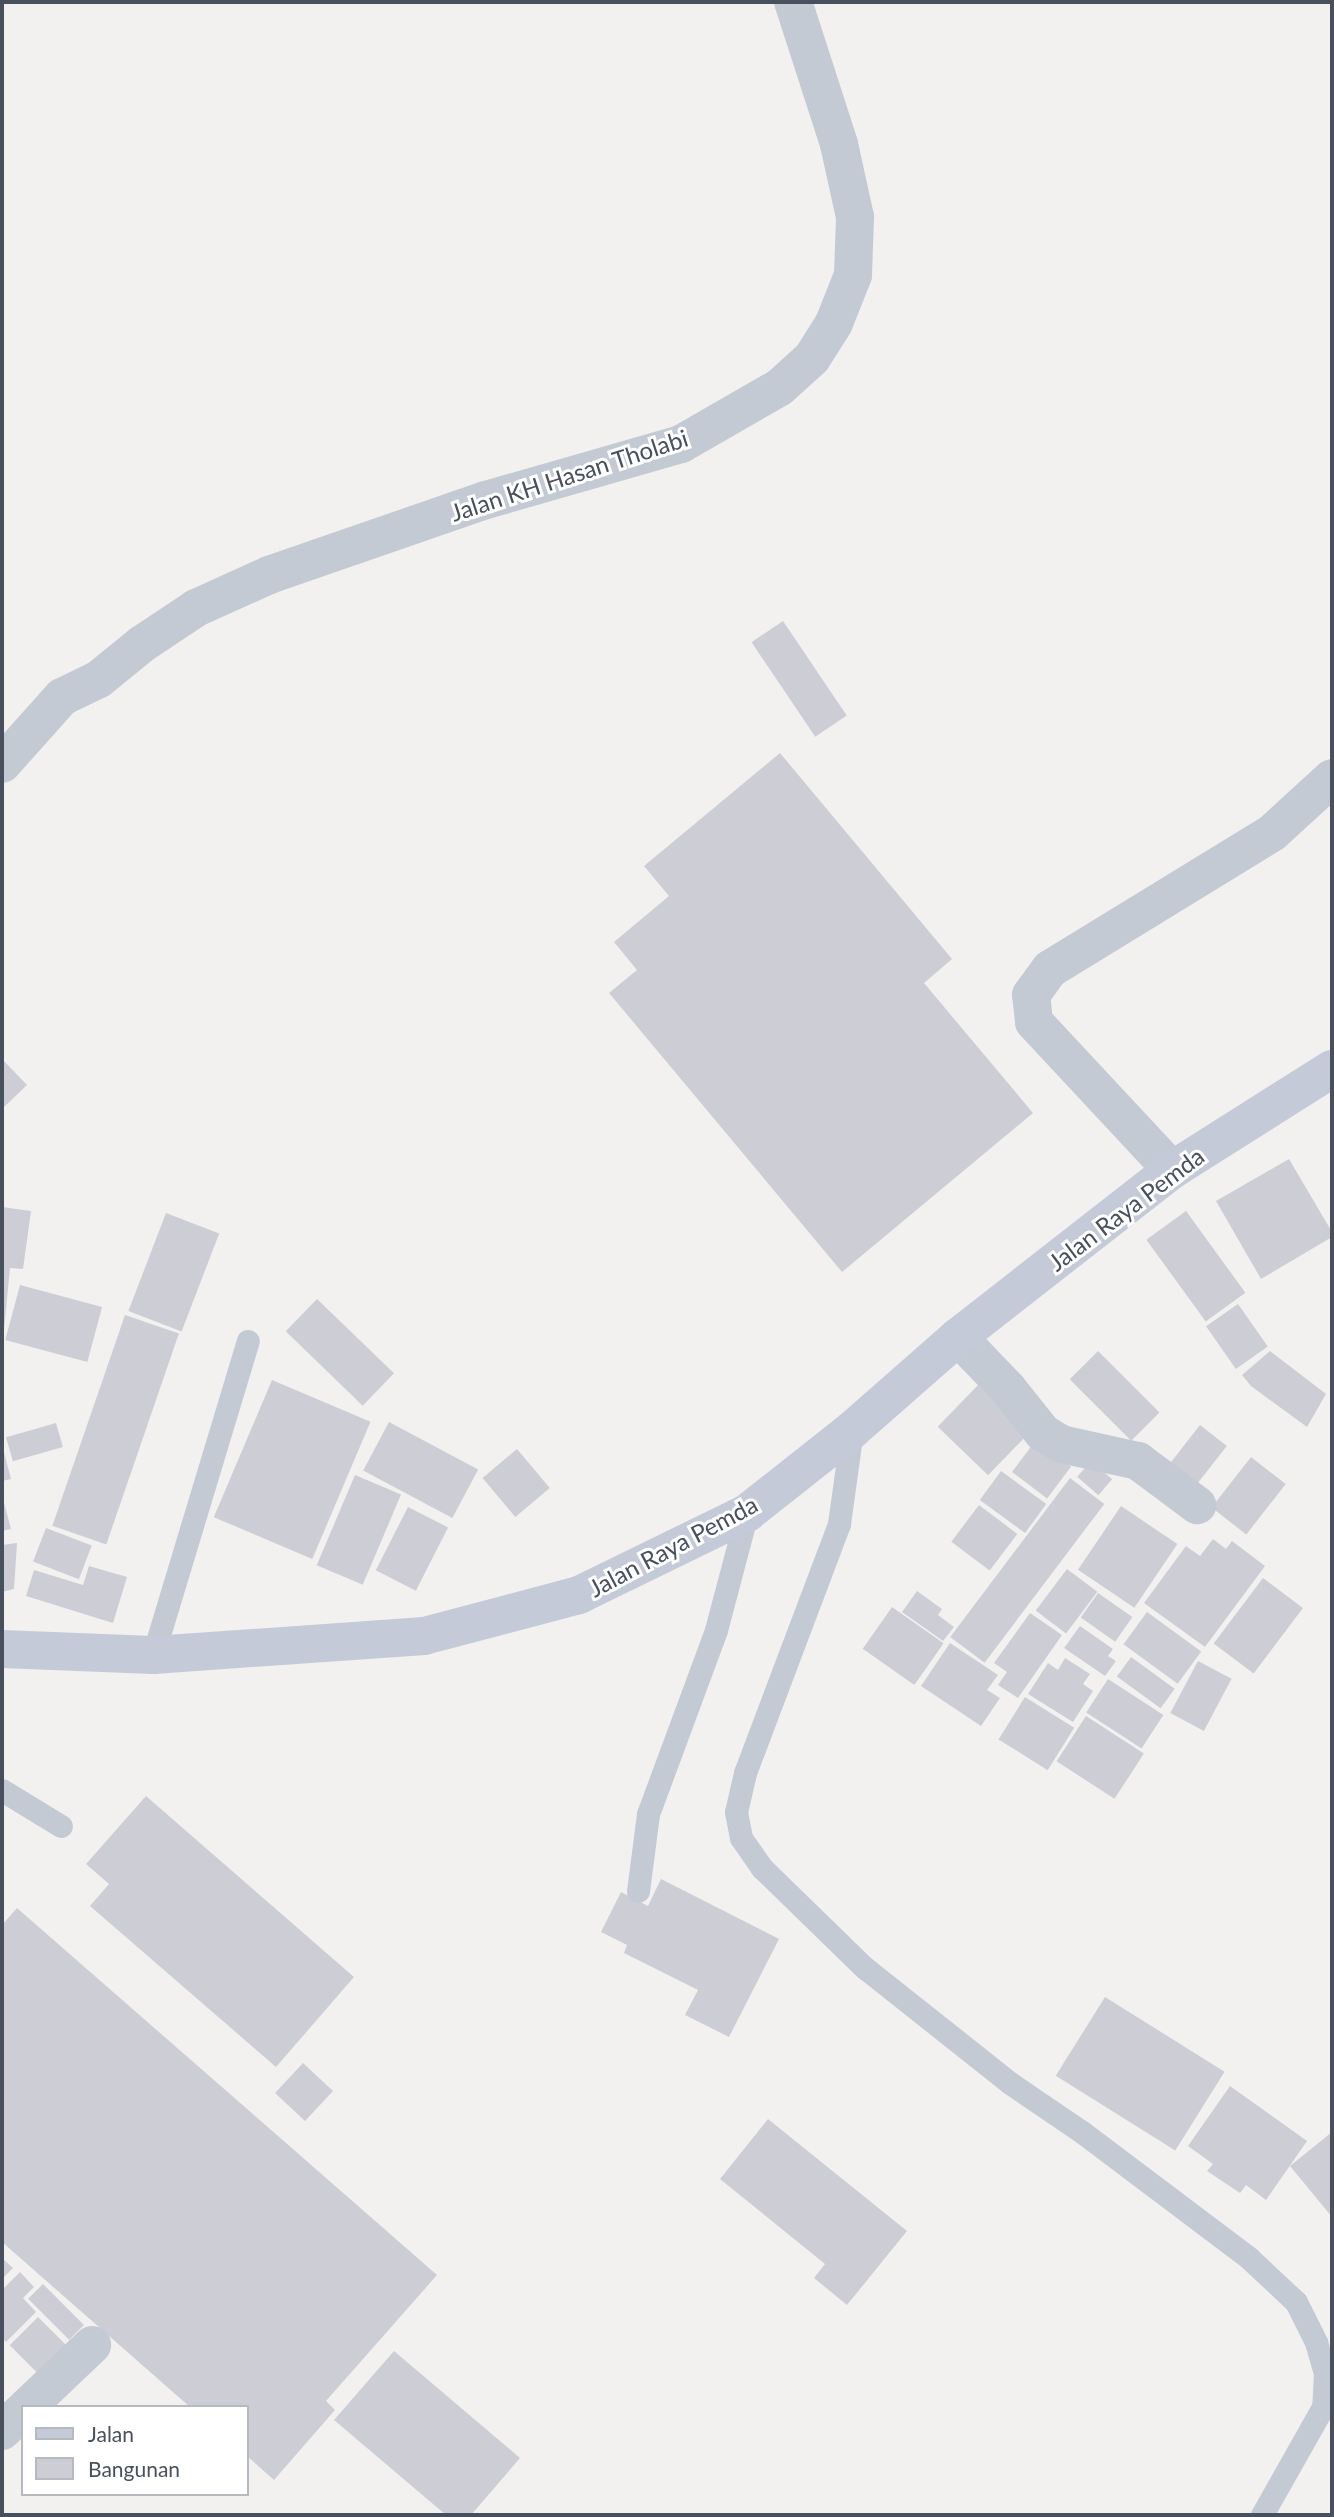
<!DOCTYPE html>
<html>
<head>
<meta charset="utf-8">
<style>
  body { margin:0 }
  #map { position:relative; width:1334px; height:2517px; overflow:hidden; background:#f2f1f0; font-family:Lato,sans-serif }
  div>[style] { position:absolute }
  .building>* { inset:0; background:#cdced5; transform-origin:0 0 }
  .service>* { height:23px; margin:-11.5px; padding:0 11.5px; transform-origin:11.5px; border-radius:11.5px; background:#c4cad4 }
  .minor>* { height:38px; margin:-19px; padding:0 19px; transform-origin:19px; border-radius:19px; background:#c4cad4 }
  .secondary>* { height:38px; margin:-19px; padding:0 19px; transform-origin:19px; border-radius:19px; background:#c4cad8 }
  span { translate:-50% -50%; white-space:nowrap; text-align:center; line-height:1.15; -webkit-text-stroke:6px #fff; paint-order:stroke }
  .street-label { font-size:24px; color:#49505d }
  .frame { position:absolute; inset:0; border:4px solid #49505d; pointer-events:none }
  .legend { position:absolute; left:21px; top:2405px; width:228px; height:91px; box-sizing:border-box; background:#fff; border:2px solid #b6b9be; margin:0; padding:9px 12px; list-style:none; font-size:21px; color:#49505d }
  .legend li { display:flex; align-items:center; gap:14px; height:35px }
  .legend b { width:35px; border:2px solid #b6b9be }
</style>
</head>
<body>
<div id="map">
  <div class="building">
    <i style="left:783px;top:621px;width:114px;height:38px;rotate:56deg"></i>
    <i style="clip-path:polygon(780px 753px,952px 959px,924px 983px,1033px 1113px,842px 1272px,609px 993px,637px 970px,614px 942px,669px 896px,644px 866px)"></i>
    <i style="clip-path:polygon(2px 1059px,27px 1085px,2px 1109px)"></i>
    <i style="clip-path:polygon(1289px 1159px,1332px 1232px,1332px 1237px,1261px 1279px,1216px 1201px)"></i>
    <i style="clip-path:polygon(2px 1207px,31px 1211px,23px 1269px,10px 1268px,4px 1330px)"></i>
    <i style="left:1186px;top:1211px;width:101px;height:49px;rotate:54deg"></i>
    <i style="left:166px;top:1213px;width:57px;height:105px;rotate:21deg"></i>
    <i style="left:20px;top:1285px;width:85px;height:57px;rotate:15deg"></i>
    <i style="left:317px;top:1299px;width:107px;height:45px;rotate:44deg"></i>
    <i style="left:1238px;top:1304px;width:52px;height:39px;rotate:55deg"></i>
    <i style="left:125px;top:1315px;width:57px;height:223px;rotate:19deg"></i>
    <i style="left:1098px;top:1351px;width:87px;height:40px;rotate:45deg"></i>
    <i style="clip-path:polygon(1270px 1351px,1326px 1394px,1307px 1427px,1251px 1386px,1242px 1375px)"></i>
    <i style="left:272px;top:1380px;width:107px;height:149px;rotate:23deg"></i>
    <i style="left:978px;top:1385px;width:70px;height:58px;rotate:44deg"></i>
    <i style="left:389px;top:1422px;width:101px;height:55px;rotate:28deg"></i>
    <i style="left:56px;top:1423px;width:25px;height:52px;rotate:74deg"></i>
    <i style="left:1200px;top:1425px;width:34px;height:57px;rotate:38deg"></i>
    <i style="left:1036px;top:1440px;width:44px;height:40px;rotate:37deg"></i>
    <i style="clip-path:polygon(2px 1445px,11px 1479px,2px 1481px)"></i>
    <i style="left:517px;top:1449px;width:51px;height:45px;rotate:50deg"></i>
    <i style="left:1251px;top:1457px;width:44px;height:64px;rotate:38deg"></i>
    <i style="left:1091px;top:1461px;width:28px;height:21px;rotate:41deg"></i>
    <i style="left:1001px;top:1471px;width:56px;height:36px;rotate:36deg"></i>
    <i style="left:355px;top:1475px;width:50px;height:98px;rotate:23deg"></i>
    <i style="left:1070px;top:1478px;width:43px;height:199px;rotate:37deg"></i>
    <i style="clip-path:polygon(2px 1495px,11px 1529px,2px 1531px)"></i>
    <i style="left:979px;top:1505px;width:48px;height:46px;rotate:37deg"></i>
    <i style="left:1121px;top:1506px;width:68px;height:77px;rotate:34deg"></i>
    <i style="left:408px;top:1507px;width:45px;height:71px;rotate:27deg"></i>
    <i style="left:46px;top:1528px;width:49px;height:36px;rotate:21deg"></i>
    <i style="clip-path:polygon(1213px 1539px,1226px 1549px,1232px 1541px,1265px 1566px,1205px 1647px,1144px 1603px,1186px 1546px,1200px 1556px)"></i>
    <i style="clip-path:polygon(17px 1543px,14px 1589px,2px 1592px,2px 1545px)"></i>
    <i style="clip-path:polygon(89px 1566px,127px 1577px,113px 1623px,26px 1596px,34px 1570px,83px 1585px)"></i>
    <i style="left:1067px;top:1569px;width:38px;height:52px;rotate:37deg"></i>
    <i style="left:1263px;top:1578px;width:50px;height:82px;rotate:37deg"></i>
    <i style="clip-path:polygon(917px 1591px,942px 1609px,938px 1615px,954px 1627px,943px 1641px,902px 1612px)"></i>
    <i style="left:1098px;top:1593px;width:42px;height:30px;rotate:35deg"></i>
    <i style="left:892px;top:1607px;width:63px;height:51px;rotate:35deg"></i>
    <i style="left:1147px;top:1612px;width:67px;height:40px;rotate:36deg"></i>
    <i style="clip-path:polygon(1030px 1613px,1062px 1635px,1018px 1698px,998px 1685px,1007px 1672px,994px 1663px)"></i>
    <i style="clip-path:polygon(1080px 1626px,1113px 1649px,1108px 1656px,1116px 1661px,1105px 1676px,1064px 1648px)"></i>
    <i style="clip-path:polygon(950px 1643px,998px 1675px,987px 1690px,1000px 1698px,981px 1726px,921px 1686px)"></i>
    <i style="left:1131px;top:1657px;width:54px;height:24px;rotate:36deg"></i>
    <i style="clip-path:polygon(1065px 1658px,1090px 1674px,1083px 1684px,1093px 1691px,1073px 1722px,1028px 1694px,1048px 1663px,1058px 1670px)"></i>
    <i style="left:1198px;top:1661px;width:38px;height:59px;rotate:28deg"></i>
    <i style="left:1108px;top:1679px;width:66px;height:40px;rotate:33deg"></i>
    <i style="left:1025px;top:1697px;width:58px;height:50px;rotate:32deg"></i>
    <i style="left:1086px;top:1716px;width:69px;height:54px;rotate:33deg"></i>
    <i style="clip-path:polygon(146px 1796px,354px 1977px,276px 2067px,90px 1906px,109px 1884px,86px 1864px)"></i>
    <i style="clip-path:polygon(661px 1879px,779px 1939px,729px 2037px,685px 2015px,698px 1990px,624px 1953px,627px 1945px,601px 1932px,621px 1892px,648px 1906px)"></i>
    <i style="clip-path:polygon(17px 1908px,437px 2275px,326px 2401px,335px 2410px,274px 2480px,247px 2456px,247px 2407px,190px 2407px,2px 2242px,2px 1925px)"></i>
    <i style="left:1105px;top:1997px;width:141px;height:93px;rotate:32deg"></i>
    <i style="left:303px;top:2063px;width:41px;height:41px;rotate:43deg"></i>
    <i style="clip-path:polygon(1230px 2086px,1307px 2141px,1266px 2200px,1246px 2185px,1240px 2193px,1207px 2171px,1213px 2164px,1188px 2146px)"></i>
    <i style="clip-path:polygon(768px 2119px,907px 2231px,847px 2305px,814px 2278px,825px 2264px,720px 2179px)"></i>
    <i style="clip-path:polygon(1332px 2132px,1332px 2217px,1290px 2166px)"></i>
    <i style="clip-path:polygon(2px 2258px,13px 2268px,2px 2279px)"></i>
    <i style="clip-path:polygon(20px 2272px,34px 2287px,23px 2298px,36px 2312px,6px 2342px,2px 2337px,2px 2290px)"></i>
    <i style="left:43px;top:2284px;width:58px;height:21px;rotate:45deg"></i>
    <i style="left:38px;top:2317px;width:45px;height:40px;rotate:45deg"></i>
    <i style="clip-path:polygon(394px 2351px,520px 2458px,471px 2515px,446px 2515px,334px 2420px)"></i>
  </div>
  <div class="service">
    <i style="left:852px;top:1430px;width:95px;rotate:97.9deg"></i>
    <i style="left:839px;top:1524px;width:266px;rotate:110.7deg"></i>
    <i style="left:745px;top:1773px;width:40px;rotate:103deg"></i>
    <i style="left:736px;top:1812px;width:26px;rotate:79deg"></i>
    <i style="left:741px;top:1838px;width:37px;rotate:55deg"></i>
    <i style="left:762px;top:1868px;width:144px;rotate:44.2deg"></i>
    <i style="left:865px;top:1968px;width:185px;rotate:38.4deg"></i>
    <i style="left:1010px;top:2083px;width:87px;rotate:34.2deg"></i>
    <i style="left:1082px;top:2132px;width:209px;rotate:37deg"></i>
    <i style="left:1249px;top:2258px;width:64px;rotate:43.1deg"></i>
    <i style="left:1296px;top:2302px;width:45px;rotate:63.4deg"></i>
    <i style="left:1316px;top:2342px;width:32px;rotate:74deg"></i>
    <i style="left:1325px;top:2373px;width:34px;rotate:93deg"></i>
    <i style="left:1323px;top:2407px;width:124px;rotate:119.5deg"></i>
    <i style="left:153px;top:1655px;width:328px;rotate:-73.2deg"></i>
    <i style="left:2px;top:1790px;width:69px;rotate:31.4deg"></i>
    <i style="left:638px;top:1891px;width:78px;rotate:-82.6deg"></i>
    <i style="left:648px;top:1814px;width:196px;rotate:-69.7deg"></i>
    <i style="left:716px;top:1630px;width:121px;rotate:-75.2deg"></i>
  </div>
  <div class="minor">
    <i style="left:2px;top:764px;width:90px;rotate:-48.2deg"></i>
    <i style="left:62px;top:697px;width:41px;rotate:-25.9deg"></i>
    <i style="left:99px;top:679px;width:55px;rotate:-39.1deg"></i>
    <i style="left:142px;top:644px;width:65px;rotate:-33.7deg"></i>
    <i style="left:196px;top:608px;width:80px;rotate:-24.3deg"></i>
    <i style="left:269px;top:575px;width:230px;rotate:-19.1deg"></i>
    <i style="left:486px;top:500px;width:203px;rotate:-16deg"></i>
    <i style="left:681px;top:444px;width:114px;rotate:-29.9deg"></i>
    <i style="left:780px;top:387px;width:43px;rotate:-42.2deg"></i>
    <i style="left:812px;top:358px;width:41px;rotate:-57.8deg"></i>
    <i style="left:834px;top:323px;width:52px;rotate:-68.4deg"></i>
    <i style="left:853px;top:275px;width:58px;rotate:-88deg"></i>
    <i style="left:855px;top:217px;width:75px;rotate:-102.4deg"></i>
    <i style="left:839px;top:144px;width:149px;rotate:-107.9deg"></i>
    <i style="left:1172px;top:1170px;width:202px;rotate:-133deg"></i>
    <i style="left:1034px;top:1022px;width:27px;rotate:-96deg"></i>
    <i style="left:1031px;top:995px;width:32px;rotate:-54deg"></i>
    <i style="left:1050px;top:969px;width:260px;rotate:-31.5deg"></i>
    <i style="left:1272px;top:833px;width:81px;rotate:-42.5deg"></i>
    <i style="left:958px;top:1337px;width:72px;rotate:46.1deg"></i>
    <i style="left:1008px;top:1389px;width:56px;rotate:51.5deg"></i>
    <i style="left:1043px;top:1433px;width:21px;rotate:31deg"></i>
    <i style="left:1061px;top:1444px;width:79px;rotate:12.4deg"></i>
    <i style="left:1138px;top:1461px;width:74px;rotate:36.7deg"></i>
    <i style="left:27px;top:2407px;width:90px;rotate:-43.6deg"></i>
    <i style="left:2px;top:2431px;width:29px;rotate:-44deg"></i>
  </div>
  <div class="secondary">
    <i style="left:2px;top:1649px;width:151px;rotate:2.3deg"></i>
    <i style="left:153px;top:1655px;width:272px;rotate:-4deg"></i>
    <i style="left:424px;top:1636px;width:160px;rotate:-14.8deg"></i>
    <i style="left:579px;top:1595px;width:187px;rotate:-26deg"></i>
    <i style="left:747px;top:1513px;width:134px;rotate:-38.3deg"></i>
    <i style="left:852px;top:1430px;width:141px;rotate:-41.3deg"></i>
    <i style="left:958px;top:1337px;width:271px;rotate:-38deg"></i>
    <i style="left:1172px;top:1170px;width:189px;rotate:-32.3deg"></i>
  </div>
  <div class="street-label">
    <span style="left:569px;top:475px;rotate:-18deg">Jalan KH Hasan Tholabi</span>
    <span style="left:1126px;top:1209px;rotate:-37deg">Jalan Raya Pemda</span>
    <span style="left:673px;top:1546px;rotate:-28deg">Jalan Raya Pemda</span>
  </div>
  <div class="frame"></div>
  <ul class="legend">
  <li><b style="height:9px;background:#c4cad8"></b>Jalan</li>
  <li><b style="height:19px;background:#cdced5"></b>Bangunan</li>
  </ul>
</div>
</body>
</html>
